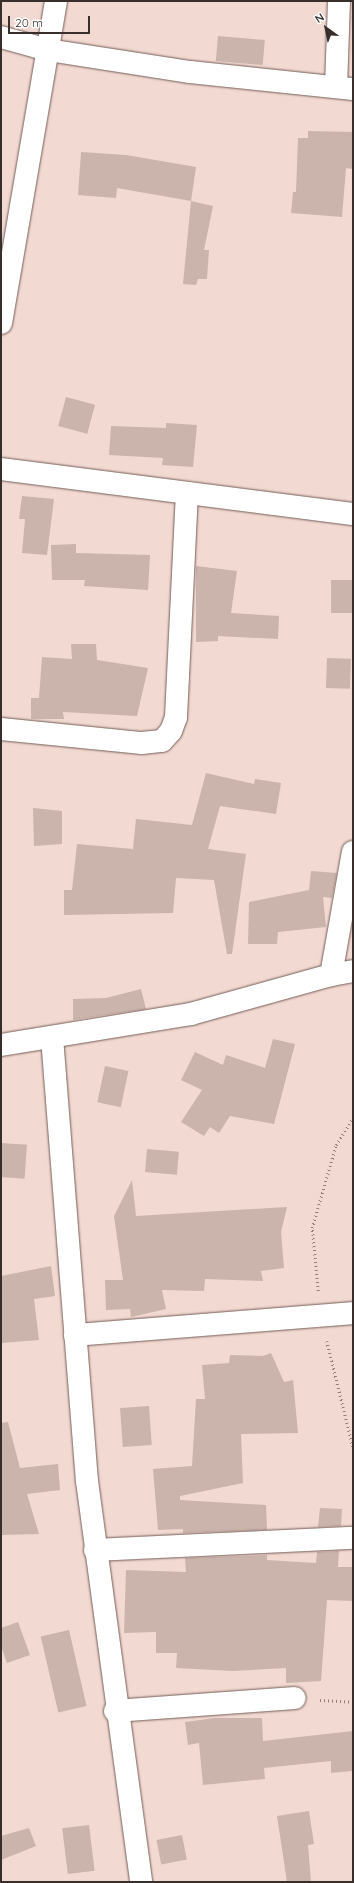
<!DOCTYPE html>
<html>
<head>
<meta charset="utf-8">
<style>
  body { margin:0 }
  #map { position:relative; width:354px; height:1883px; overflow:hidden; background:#f2d9d1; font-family:Quicksand,sans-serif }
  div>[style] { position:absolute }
  .building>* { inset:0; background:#cbb4ac; transform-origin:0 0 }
  .path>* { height:2.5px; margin-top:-1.25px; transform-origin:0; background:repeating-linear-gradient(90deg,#907f7a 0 1px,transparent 0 4px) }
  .roads { filter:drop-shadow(0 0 1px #735e57) drop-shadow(0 0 1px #735e57) }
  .minor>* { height:22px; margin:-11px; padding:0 11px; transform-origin:11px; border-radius:11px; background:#fff }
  span { translate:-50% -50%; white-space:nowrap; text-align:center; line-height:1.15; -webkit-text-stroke:3px #fff; paint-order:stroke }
  .frame { position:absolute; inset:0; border:2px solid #382f2c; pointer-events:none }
  .north { position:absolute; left:306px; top:8px; width:40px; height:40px; -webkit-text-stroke:3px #fff; paint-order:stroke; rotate:327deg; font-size:11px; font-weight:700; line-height:16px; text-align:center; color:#382f2c }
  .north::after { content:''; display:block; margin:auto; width:14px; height:18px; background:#382f2c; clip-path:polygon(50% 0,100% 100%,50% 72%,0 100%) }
  .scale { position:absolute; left:8px; top:16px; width:82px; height:18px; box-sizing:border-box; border:2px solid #382f2c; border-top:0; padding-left:5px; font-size:12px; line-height:14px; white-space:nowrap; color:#382f2c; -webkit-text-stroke:3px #fff; paint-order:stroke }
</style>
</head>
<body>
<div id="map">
  <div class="building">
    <i style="left:218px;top:36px;width:47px;height:25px;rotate:5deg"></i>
    <i style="clip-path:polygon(308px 131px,353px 132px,353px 169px,346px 168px,342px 217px,291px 213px,293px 192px,296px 192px,298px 138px,308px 138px)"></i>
    <i style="clip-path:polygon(81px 152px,126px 155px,196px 167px,191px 201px,117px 188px,116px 198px,78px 195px)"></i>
    <i style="clip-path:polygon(191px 201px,213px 206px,204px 250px,209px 250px,207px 279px,198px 279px,196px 285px,183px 284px)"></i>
    <i style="left:66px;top:397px;width:30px;height:30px;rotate:15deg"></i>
    <i style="clip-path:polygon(166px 423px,197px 425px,193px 467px,162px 465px,163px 458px,109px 455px,111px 426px,166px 428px)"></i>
    <i style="clip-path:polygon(22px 496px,54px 499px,47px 555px,22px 553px,25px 519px,19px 519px)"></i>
    <i style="clip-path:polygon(76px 544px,76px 553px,150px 555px,148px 590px,84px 586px,85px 580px,52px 580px,51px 545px)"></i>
    <i style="clip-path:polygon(196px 566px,237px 571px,231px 613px,279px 616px,278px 639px,218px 636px,218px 641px,196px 642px)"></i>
    <i style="left:353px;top:580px;width:33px;height:22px;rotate:90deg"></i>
    <i style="clip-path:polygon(71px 644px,96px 644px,97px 660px,148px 668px,137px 716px,63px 712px,64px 719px,31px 719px,31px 698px,39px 698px,42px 657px,72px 659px)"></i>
    <i style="left:327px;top:658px;width:24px;height:30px;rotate:2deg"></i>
    <i style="clip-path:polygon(206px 773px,254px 784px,255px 779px,281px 783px,276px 814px,220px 806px,208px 849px,246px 854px,232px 954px,227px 954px,214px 880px,176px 878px,173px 913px,64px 915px,64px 890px,72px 890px,77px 844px,133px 849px,136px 819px,192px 825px)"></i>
    <i style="clip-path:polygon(33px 808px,62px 811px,62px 844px,34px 846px)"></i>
    <i style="clip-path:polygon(311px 871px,337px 873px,332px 898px,323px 897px,326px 927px,278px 932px,277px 944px,248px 944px,249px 902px,309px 890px)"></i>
    <i style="clip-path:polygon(141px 989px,146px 1009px,73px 1020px,73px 999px,106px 998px)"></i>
    <i style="clip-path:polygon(273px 1039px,295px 1044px,274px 1124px,230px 1116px,219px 1133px,210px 1127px,204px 1136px,181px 1122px,202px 1090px,181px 1080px,195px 1052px,223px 1065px,226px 1055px,265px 1068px)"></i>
    <i style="left:105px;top:1066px;width:24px;height:37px;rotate:12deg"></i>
    <i style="left:1px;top:1143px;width:26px;height:34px;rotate:4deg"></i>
    <i style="left:147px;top:1149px;width:32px;height:23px;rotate:5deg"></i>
    <i style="clip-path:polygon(132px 1180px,136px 1216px,287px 1207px,281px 1232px,284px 1268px,261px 1271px,263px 1281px,205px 1279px,204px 1291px,162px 1290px,166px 1309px,131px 1317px,130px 1309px,106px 1310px,105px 1280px,123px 1280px,114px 1216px)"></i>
    <i style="clip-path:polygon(51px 1266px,55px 1296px,34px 1299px,39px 1340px,1px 1343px,1px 1276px)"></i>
    <i style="clip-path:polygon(271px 1353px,284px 1382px,293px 1380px,298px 1433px,241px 1434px,243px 1483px,180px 1496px,180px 1500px,266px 1505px,267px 1530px,183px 1533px,183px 1529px,158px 1530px,153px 1469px,192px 1466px,196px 1399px,205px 1399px,202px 1365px,229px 1363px,230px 1355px,263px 1356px)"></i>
    <i style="left:149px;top:1406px;width:39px;height:29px;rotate:86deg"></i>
    <i style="clip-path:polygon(8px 1422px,20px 1468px,58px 1464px,60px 1490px,27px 1494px,39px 1534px,1px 1535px,1px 1423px)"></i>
    <i style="clip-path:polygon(320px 1508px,342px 1509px,341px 1526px,318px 1527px)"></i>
    <i style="clip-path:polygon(339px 1551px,338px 1567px,353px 1567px,353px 1601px,327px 1600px,321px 1681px,286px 1683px,286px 1668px,233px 1671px,176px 1668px,177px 1653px,156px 1653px,156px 1632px,124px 1633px,126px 1570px,186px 1572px,185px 1558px,267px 1555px,267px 1560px,316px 1563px,317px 1552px)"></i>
    <i style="clip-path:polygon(18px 1622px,30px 1655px,7px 1663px,1px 1646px,1px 1628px)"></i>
    <i style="left:69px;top:1630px;width:78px;height:29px;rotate:77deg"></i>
    <i style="clip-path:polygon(215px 1718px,262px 1718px,263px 1741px,353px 1731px,352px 1771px,331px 1773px,331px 1761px,264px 1768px,265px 1779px,203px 1785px,199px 1743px,188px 1745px,185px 1722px)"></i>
    <i style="clip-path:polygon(309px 1811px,314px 1844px,308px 1845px,311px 1882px,287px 1882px,277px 1816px)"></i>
    <i style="left:89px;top:1825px;width:46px;height:27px;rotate:83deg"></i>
    <i style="clip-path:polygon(29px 1828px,36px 1846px,1px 1860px,1px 1836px)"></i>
    <i style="left:182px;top:1835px;width:25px;height:26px;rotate:79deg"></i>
  </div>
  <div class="path">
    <i style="left:318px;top:1291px;width:63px;rotate:-95.4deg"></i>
    <i style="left:312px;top:1228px;width:86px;rotate:-73.9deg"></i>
    <i style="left:336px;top:1145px;width:32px;rotate:-58deg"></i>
    <i style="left:327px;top:1341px;width:109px;rotate:76.2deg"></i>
    <i style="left:320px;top:1700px;width:33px;rotate:3deg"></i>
  </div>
  <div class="roads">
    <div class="minor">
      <i style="left:1px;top:37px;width:49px;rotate:15.5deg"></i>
      <i style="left:48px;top:50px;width:144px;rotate:8.8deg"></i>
      <i style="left:190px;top:72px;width:164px;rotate:6deg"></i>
      <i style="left:336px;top:87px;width:86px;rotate:-88deg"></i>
      <i style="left:1px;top:323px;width:327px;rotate:-80.3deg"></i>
      <i style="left:1px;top:469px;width:355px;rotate:7.3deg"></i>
      <i style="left:1px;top:729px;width:142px;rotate:5.7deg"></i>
      <i style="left:142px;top:743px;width:20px;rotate:-6deg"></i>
      <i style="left:162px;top:741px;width:13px;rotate:-48deg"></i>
      <i style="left:171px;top:731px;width:15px;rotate:-70deg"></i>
      <i style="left:176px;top:717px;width:224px;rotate:-87.2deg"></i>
      <i style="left:331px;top:975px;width:22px;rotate:-10deg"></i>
      <i style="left:52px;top:1037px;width:445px;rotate:85.5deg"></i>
      <i style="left:87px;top:1481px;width:405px;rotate:82.3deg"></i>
      <i style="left:1px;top:1045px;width:193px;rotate:-9.3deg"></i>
      <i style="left:191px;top:1014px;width:145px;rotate:-15.6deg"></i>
      <i style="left:331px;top:975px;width:125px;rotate:-79.9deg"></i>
      <i style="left:75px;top:1335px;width:279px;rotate:-4.5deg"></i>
      <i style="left:95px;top:1550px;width:258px;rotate:-2.7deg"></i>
      <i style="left:115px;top:1711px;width:180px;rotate:-4.1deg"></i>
    </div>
  </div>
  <div class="frame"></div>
  <div class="north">N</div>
  <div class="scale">20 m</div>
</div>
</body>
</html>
